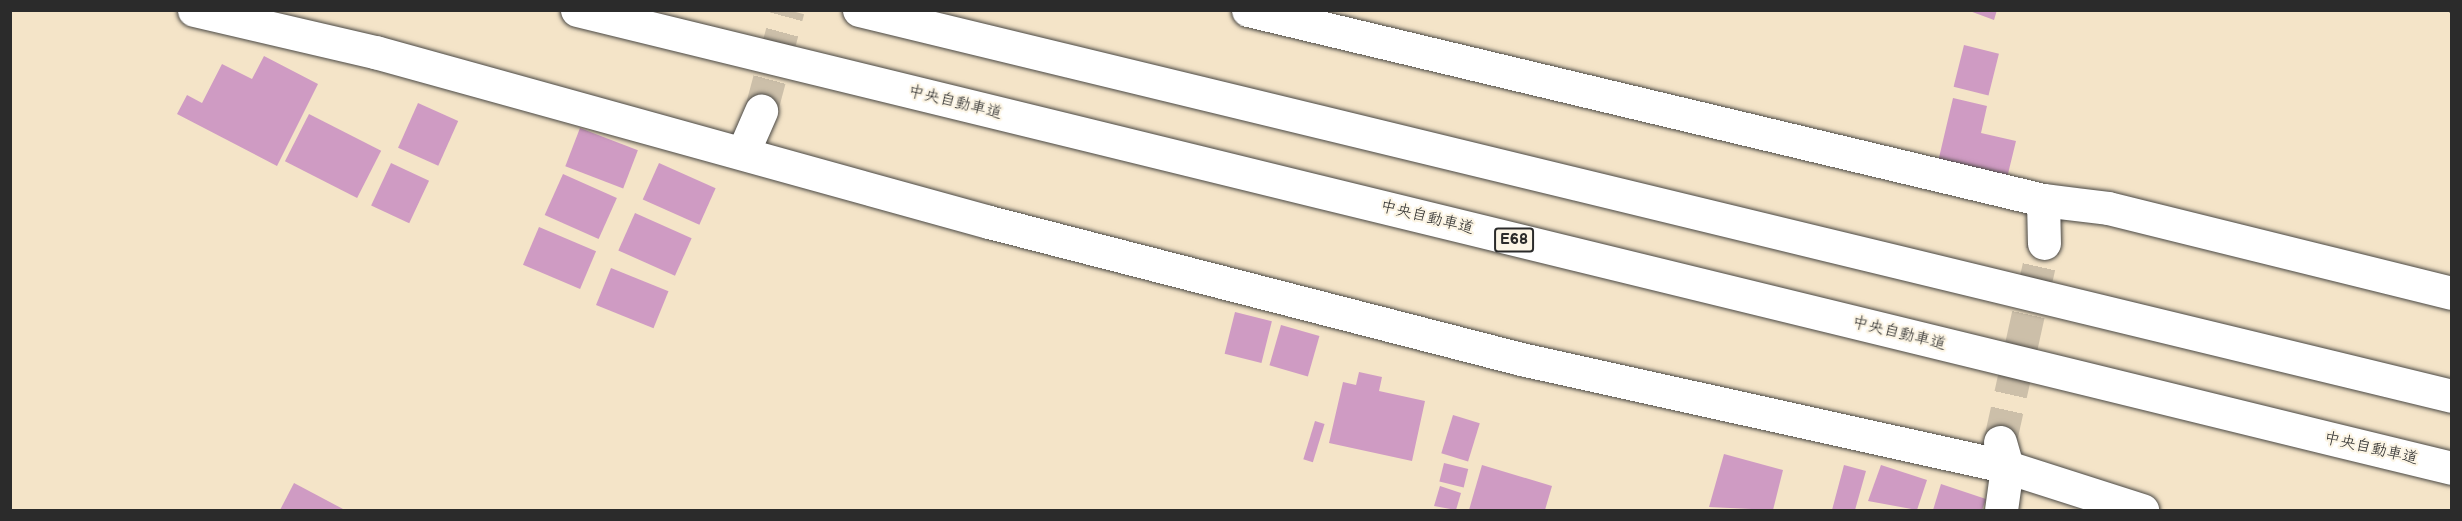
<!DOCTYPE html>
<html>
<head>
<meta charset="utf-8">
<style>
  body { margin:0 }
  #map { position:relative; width:2462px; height:521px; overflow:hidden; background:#f4e4c8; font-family:"Balsamiq Sans","Klee One",sans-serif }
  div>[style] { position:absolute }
  .building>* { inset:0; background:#cf9bc3; transform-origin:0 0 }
  .minor-tunnel>* { height:33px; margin-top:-16.5px; transform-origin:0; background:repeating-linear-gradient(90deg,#ccbfa9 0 33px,transparent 0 49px) }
  .roads { filter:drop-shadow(0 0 2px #494743) drop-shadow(0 0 2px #494743) }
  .minor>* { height:33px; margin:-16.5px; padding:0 16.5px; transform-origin:16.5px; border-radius:16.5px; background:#fff }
  .motorway>* { height:33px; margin:-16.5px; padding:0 16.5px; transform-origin:16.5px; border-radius:16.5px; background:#fff }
  .rail>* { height:4.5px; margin:-2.25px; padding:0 2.25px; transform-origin:2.25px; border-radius:2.25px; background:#2b2b2b }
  span { translate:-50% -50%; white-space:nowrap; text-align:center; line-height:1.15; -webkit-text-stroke:4.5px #fcf5e5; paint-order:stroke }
  .shield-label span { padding:2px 4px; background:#fcf5e5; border:2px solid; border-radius:4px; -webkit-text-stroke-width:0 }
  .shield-label { font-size:15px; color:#2b2b2b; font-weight:700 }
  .street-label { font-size:16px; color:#2b2b2b }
  .frame { position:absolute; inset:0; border:12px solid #2b2b2b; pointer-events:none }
</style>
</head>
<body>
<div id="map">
  <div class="building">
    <i style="clip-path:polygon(1967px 10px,1997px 10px,1994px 20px)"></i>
    <i style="left:1964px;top:45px;width:36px;height:43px;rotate:14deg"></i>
    <i style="clip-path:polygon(264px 56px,318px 84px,277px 166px,177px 114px,187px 95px,202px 103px,222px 64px,252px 79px)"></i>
    <i style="clip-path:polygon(1953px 98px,1987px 106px,1981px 133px,2016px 141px,2007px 178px,1938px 162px)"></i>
    <i style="left:418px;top:103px;width:44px;height:49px;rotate:24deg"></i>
    <i style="left:309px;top:114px;width:81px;height:53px;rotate:27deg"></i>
    <i style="left:580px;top:128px;width:62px;height:41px;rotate:21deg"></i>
    <i style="left:391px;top:163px;width:42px;height:47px;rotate:25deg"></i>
    <i style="left:659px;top:163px;width:62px;height:40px;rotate:24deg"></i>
    <i style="left:563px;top:174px;width:59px;height:45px;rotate:24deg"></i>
    <i style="left:635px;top:213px;width:62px;height:41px;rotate:24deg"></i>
    <i style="left:539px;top:227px;width:62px;height:41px;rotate:23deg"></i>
    <i style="left:611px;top:268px;width:62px;height:40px;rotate:22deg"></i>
    <i style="left:1235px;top:312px;width:38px;height:43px;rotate:14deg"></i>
    <i style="left:1281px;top:325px;width:40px;height:42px;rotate:16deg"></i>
    <i style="clip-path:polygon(1359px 372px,1382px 377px,1379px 391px,1425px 401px,1412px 461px,1329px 443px,1343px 382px,1356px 385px)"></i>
    <i style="left:1453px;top:415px;width:28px;height:40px;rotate:17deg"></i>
    <i style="left:1315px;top:421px;width:10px;height:40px;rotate:17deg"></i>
    <i style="clip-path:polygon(1724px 454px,1783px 470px,1773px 510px,1709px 507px)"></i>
    <i style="left:1444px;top:463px;width:25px;height:19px;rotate:14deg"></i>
    <i style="clip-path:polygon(1482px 465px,1552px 486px,1545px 510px,1469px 510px)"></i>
    <i style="clip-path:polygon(1844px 465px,1866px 471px,1855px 510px,1832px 510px)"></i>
    <i style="clip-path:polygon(1881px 465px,1927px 480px,1917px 510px,1868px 501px)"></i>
    <i style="clip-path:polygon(294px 483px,343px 509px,343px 510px,280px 510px)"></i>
    <i style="clip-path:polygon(1941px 484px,1986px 499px,1982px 510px,1933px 510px)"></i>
    <i style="clip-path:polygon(1440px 486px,1461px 493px,1456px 510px,1434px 506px)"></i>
  </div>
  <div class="minor-tunnel">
    <i style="left:761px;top:111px;width:105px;rotate:-75deg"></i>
    <i style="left:2000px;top:442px;width:204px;rotate:-77.5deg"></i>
  </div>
  <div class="roads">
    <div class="minor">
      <i style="left:194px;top:10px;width:186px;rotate:13.1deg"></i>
      <i style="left:375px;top:52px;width:637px;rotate:15.48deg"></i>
      <i style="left:989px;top:222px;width:549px;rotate:14.44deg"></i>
      <i style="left:1521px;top:359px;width:498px;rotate:12.5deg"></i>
      <i style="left:2007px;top:467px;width:142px;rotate:17.7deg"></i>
      <i style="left:1248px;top:10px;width:817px;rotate:13.44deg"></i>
      <i style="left:2043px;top:200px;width:65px;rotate:7deg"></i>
      <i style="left:2108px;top:208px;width:354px;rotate:13.9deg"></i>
      <i style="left:744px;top:150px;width:43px;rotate:-66.4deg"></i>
      <i style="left:2043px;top:200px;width:43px;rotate:88.7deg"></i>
      <i style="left:2000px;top:442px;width:26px;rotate:74deg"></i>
      <i style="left:2007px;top:467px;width:43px;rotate:97.9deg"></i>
    </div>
    <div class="motorway">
      <i style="left:577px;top:10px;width:1930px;rotate:13.73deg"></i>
      <i style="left:859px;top:10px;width:1639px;rotate:13.62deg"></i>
    </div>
  </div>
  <div class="rail">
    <i style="left:2451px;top:10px;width:1px;rotate:45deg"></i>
  </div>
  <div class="shield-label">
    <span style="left:1514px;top:240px">E68</span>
  </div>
  <div class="street-label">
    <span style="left:955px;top:103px;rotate:14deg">中央自動車道</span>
    <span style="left:1427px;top:218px;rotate:14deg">中央自動車道</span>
    <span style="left:1899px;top:334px;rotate:14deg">中央自動車道</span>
    <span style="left:2371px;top:449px;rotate:13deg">中央自動車道</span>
  </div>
  <div class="frame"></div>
</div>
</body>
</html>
